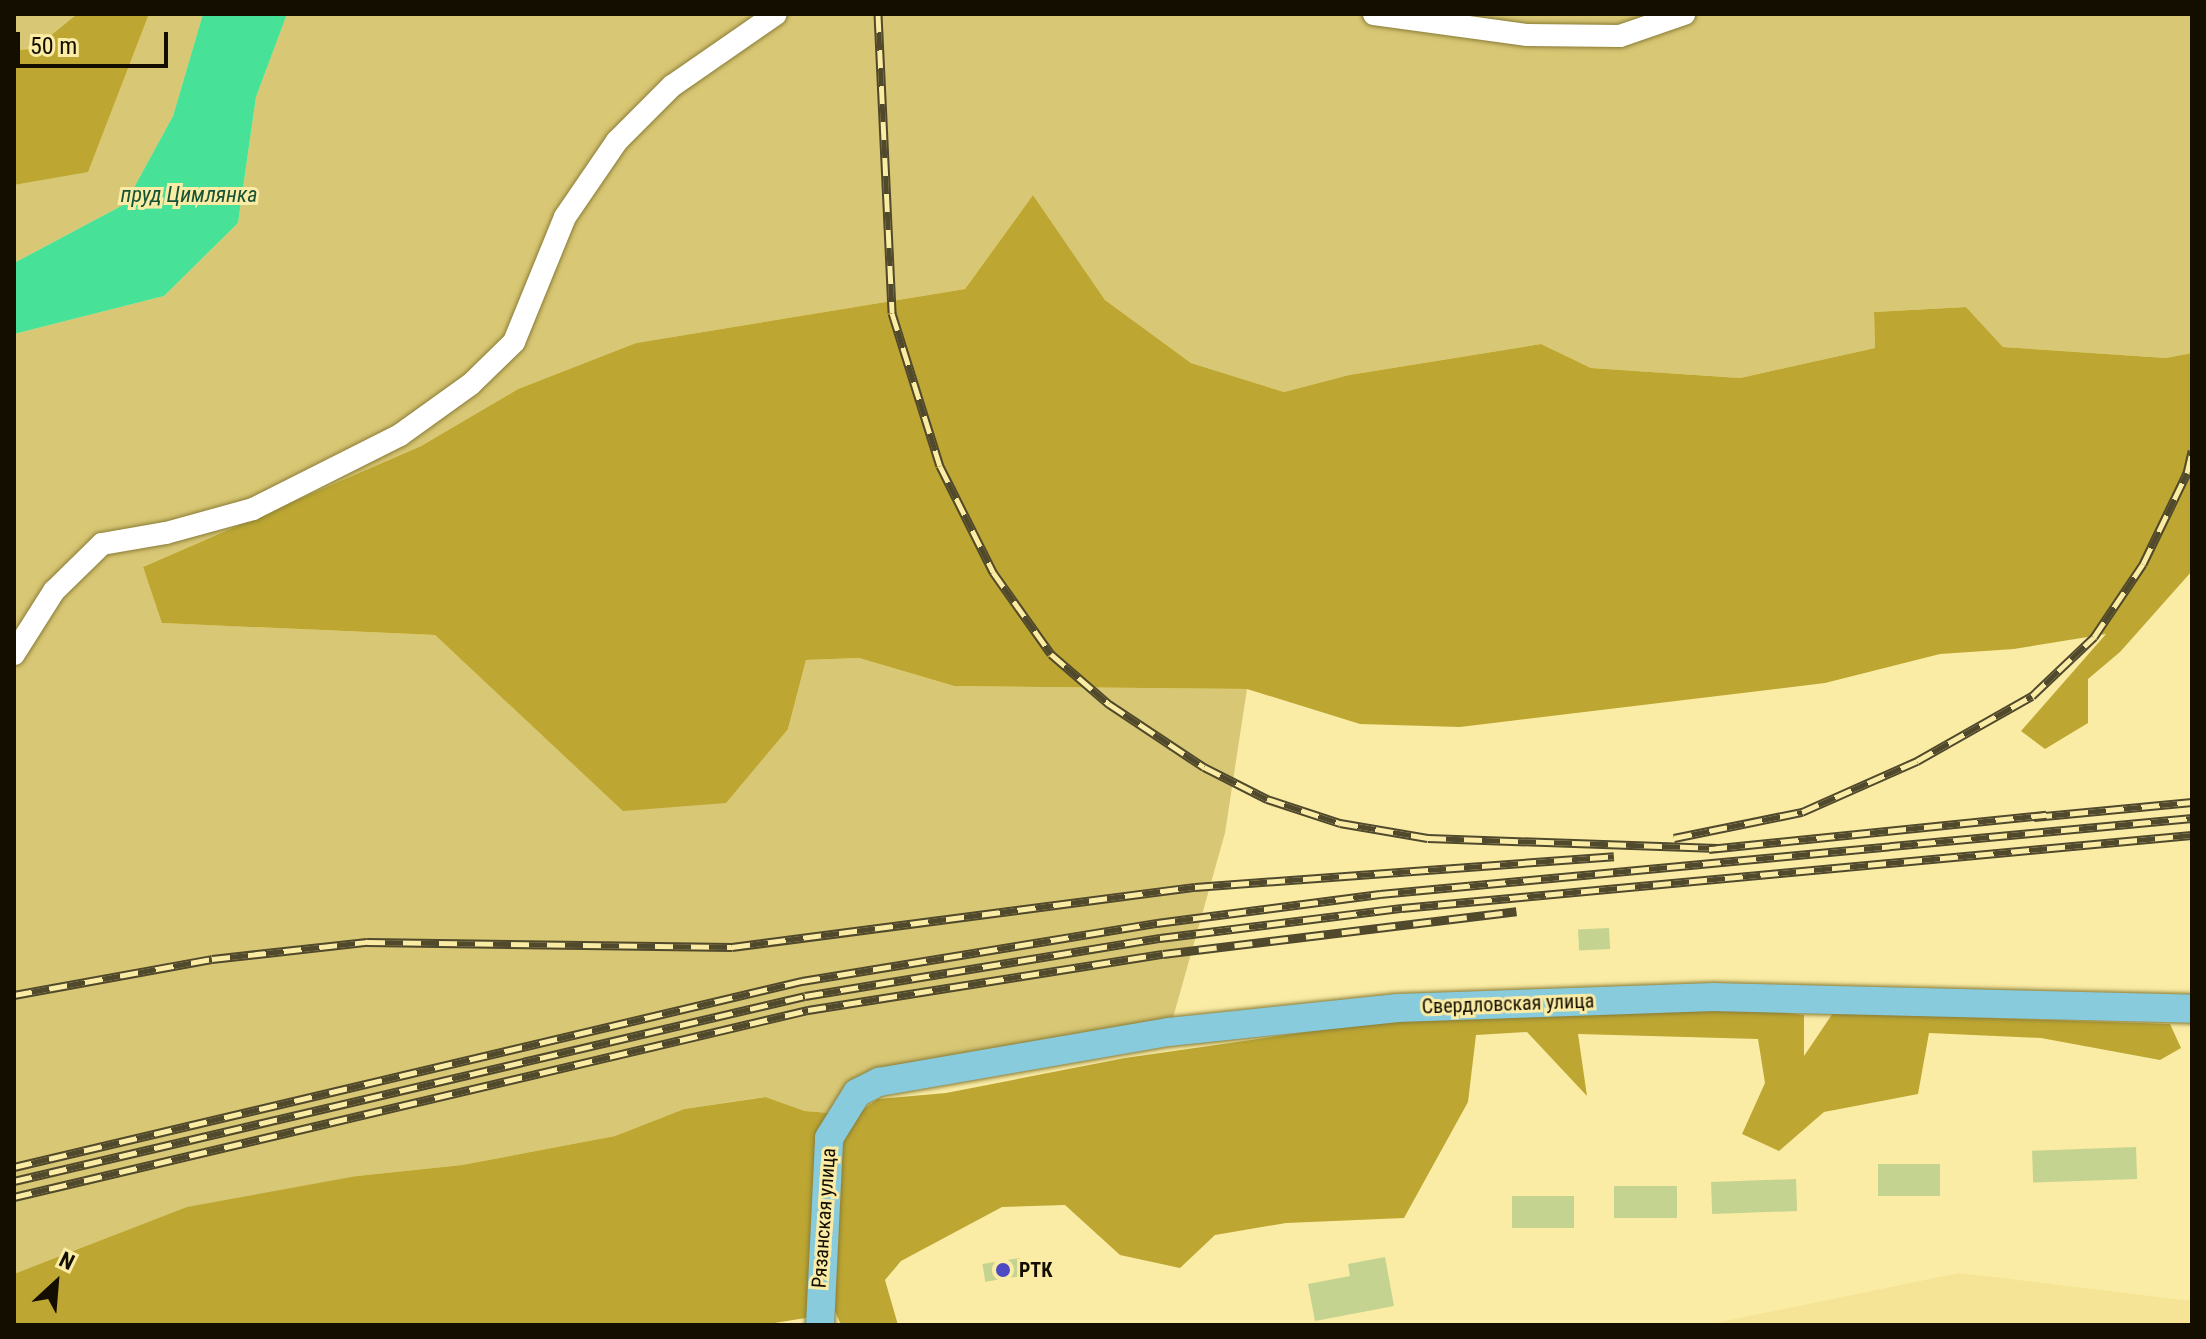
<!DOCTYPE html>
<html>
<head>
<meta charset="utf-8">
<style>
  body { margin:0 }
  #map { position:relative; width:2206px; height:1339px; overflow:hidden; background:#faeca5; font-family:"Roboto Condensed",sans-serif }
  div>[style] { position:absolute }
  .built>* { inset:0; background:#f5e495 }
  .green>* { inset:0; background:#d8c774 }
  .forest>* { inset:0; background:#bda732 }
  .water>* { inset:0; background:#47e198 }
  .building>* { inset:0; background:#c4d38f; transform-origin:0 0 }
  .roads { filter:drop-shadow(0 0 2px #897c37) drop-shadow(0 0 2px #897c37) }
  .minor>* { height:22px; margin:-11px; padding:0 11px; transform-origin:11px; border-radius:11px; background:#fff }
  .major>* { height:28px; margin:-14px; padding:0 14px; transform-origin:14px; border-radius:14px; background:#88cbdc }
  .rail>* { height:9px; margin-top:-4.5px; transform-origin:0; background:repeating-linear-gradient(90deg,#faeca5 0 18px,#51492c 0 36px); box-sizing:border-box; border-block:2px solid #51492c }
  .dots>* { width:22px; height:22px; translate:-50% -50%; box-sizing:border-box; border:4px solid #faeca5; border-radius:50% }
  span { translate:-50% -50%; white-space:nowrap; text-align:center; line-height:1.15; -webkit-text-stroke:6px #faeca5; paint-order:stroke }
  .street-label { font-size:20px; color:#140e00 }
  .poi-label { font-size:20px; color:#140e00; font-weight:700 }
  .left { translate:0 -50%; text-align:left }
  .water-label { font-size:22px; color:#165235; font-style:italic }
  .frame { position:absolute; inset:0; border:16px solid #140e00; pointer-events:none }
  .north { position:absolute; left:16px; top:1243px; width:80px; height:80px; -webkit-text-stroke:6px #faeca5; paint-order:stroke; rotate:26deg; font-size:22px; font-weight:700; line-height:32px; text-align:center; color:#140e00 }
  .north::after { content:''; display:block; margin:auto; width:28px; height:36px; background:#140e00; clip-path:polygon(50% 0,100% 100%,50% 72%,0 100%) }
  .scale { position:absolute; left:16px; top:32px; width:152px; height:36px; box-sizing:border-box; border:4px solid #140e00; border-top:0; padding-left:10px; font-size:24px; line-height:28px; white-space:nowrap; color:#140e00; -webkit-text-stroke:6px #faeca5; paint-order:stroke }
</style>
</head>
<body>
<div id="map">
  <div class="built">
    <i style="clip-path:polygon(1959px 1273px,2192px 1301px,2192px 1325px,1706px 1325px)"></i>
  </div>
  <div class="green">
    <i style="clip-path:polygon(14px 14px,77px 14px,34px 49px,14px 50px)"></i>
    <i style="clip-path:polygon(149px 14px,203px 14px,173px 116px,125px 204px,14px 263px,14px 185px,88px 171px)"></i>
    <i style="clip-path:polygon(287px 14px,2192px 14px,2192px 353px,2166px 358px,2003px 347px,1966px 307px,1874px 312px,1875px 348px,1740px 378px,1591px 368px,1541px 344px,1349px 375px,1284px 392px,1191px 363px,1105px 300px,1033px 195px,965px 289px,636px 343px,518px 389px,421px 446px,143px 567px,163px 623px,435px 635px,624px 811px,788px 729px,806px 660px,859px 658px,954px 686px,1247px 689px,1225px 833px,1169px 1032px,879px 1082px,842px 1114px,805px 1111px,764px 1097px,684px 1109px,615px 1136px,462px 1165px,357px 1176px,14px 1274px,14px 334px,164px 296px,238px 223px,256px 97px)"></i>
  </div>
  <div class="forest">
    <i style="clip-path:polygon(77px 14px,149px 14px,88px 172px,14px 185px,14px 50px,34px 49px)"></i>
    <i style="clip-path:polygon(1033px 195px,1105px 300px,1191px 363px,1284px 392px,1349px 375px,1541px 344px,1591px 368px,1740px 378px,1875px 348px,1874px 312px,1966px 307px,2003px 347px,2166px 358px,2192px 353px,2192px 571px,2120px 652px,2088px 679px,2088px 723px,2045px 749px,2021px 731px,2106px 634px,2014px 649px,1940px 654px,1825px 683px,1460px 727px,1360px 724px,1247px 689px,954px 686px,859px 658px,806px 660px,788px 729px,726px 803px,623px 811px,435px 635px,162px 623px,143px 567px,421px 446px,518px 389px,636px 343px,965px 289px)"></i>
    <i style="clip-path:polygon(1727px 1007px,1804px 1015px,1804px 1056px,1833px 1013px,2170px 1024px,2181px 1048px,2160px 1060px,2041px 1038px,1929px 1033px,1918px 1094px,1824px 1112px,1779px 1151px,1742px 1134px,1765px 1083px,1758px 1039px,1578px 1034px,1587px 1096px,1527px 1032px,1476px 1035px,1468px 1102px,1404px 1218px,1286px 1223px,1215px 1235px,1180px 1268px,1120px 1255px,1065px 1205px,1002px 1207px,901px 1261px,885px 1280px,898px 1325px,841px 1325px,835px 1311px,843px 1144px,855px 1115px,878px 1099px,946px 1093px,1125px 1058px,1385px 1021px)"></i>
    <i style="clip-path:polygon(765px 1097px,805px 1111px,842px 1114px,818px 1316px,762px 1325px,14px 1325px,14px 1274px,187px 1207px,357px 1176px,462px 1165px,615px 1136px,684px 1109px)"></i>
  </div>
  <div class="water">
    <i style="clip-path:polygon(203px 14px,287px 14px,256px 97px,238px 223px,164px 296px,14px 334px,14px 263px,125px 204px,173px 116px)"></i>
  </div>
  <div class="building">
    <i style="left:1609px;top:928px;width:21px;height:31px;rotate:87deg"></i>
    <i style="left:2136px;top:1147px;width:32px;height:104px;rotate:88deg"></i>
    <i style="left:1878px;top:1164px;width:62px;height:32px"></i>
    <i style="left:1796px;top:1179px;width:32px;height:85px;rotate:88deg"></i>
    <i style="left:1614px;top:1186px;width:63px;height:32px"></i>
    <i style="left:1512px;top:1196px;width:62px;height:32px"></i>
    <i style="clip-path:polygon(1385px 1257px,1394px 1306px,1315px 1321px,1308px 1284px,1350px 1276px,1348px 1264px)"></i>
    <i style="left:1020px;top:1258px;width:18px;height:38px;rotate:81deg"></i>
  </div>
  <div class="roads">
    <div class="minor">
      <i style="left:1374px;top:14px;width:155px;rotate:7.8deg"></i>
      <i style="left:1528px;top:35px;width:92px;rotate:0.6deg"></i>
      <i style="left:1620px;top:36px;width:68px;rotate:-19deg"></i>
      <i style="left:14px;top:654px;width:75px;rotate:-57.6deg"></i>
      <i style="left:54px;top:591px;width:67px;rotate:-44.4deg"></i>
      <i style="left:102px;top:544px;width:65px;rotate:-9.8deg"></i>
      <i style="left:166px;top:533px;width:90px;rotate:-15.4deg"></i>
      <i style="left:253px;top:509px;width:165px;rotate:-26.7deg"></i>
      <i style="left:400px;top:435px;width:87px;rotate:-35.7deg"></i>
      <i style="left:471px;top:384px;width:60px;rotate:-44.3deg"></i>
      <i style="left:514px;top:342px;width:135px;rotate:-67.8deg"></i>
      <i style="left:565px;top:217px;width:92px;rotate:-55.6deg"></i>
      <i style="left:617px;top:141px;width:78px;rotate:-45deg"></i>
      <i style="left:672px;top:86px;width:126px;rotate:-34.7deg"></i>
    </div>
    <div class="major">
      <i style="left:820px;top:1325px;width:187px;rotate:-87.2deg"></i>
      <i style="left:829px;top:1138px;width:53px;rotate:-58.1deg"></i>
      <i style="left:857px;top:1093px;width:25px;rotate:-27deg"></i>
      <i style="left:879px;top:1082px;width:294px;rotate:-9.8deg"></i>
      <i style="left:1169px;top:1032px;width:230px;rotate:-6deg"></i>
      <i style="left:1398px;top:1008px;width:317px;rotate:-2deg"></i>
      <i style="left:1715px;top:997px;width:477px;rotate:1.4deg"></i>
    </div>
  </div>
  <div class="rail">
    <i style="left:878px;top:14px;width:299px;rotate:87.3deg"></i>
    <i style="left:892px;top:313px;width:160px;rotate:72.6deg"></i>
    <i style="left:940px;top:466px;width:119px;rotate:63.4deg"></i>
    <i style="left:993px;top:572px;width:100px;rotate:54.7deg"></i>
    <i style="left:1051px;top:654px;width:77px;rotate:40.8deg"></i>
    <i style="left:1109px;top:704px;width:114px;rotate:33.6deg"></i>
    <i style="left:1204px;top:767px;width:71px;rotate:26.9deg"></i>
    <i style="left:1267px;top:799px;width:77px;rotate:18.2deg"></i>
    <i style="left:1340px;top:823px;width:89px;rotate:9.7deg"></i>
    <i style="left:1428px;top:838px;width:290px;rotate:2deg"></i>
    <i style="left:2034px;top:817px;width:159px;rotate:-5.4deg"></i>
    <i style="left:1674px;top:838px;width:131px;rotate:-11.5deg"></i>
    <i style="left:1802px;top:812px;width:126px;rotate:-23.9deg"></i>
    <i style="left:1917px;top:761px;width:132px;rotate:-29.5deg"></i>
    <i style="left:2032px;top:696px;width:86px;rotate:-43.6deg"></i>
    <i style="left:2094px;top:637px;width:88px;rotate:-56.1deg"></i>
    <i style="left:2143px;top:564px;width:101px;rotate:-64.2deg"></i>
    <i style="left:2187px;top:473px;width:23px;rotate:-77deg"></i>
    <i style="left:1709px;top:849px;width:339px;rotate:-5.8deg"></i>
    <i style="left:14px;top:995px;width:201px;rotate:-10.3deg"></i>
    <i style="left:212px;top:959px;width:156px;rotate:-6.3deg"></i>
    <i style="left:367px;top:942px;width:365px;rotate:0.8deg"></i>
    <i style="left:732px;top:947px;width:467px;rotate:-7.4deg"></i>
    <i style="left:1195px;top:887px;width:420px;rotate:-4.2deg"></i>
    <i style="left:14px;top:1167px;width:810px;rotate:-13.28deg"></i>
    <i style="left:802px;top:981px;width:360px;rotate:-9.3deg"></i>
    <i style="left:1157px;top:923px;width:225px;rotate:-7.4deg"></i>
    <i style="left:1380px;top:894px;width:816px;rotate:-5.35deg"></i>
    <i style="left:14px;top:1181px;width:812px;rotate:-13.16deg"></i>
    <i style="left:805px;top:996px;width:360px;rotate:-9.3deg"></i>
    <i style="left:1160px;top:938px;width:244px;rotate:-7.1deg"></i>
    <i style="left:1402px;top:908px;width:793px;rotate:-5.28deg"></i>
    <i style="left:14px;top:1197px;width:816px;rotate:-13.25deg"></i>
    <i style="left:808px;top:1010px;width:359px;rotate:-9deg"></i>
    <i style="left:1163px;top:954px;width:356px;rotate:-6.9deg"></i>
  </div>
  <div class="dots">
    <i style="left:1003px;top:1270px;background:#4d4bc1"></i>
  </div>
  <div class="street-label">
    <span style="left:1508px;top:1004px;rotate:-2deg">Свердловская улица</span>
    <span style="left:824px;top:1218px;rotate:-86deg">Рязанская улица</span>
  </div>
  <div class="poi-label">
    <span class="left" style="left:1019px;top:1270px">РТК</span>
  </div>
  <div class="water-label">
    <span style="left:189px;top:195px">пруд Цимлянка</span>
  </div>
  <div class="frame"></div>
  <div class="north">N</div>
  <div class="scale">50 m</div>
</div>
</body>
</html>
